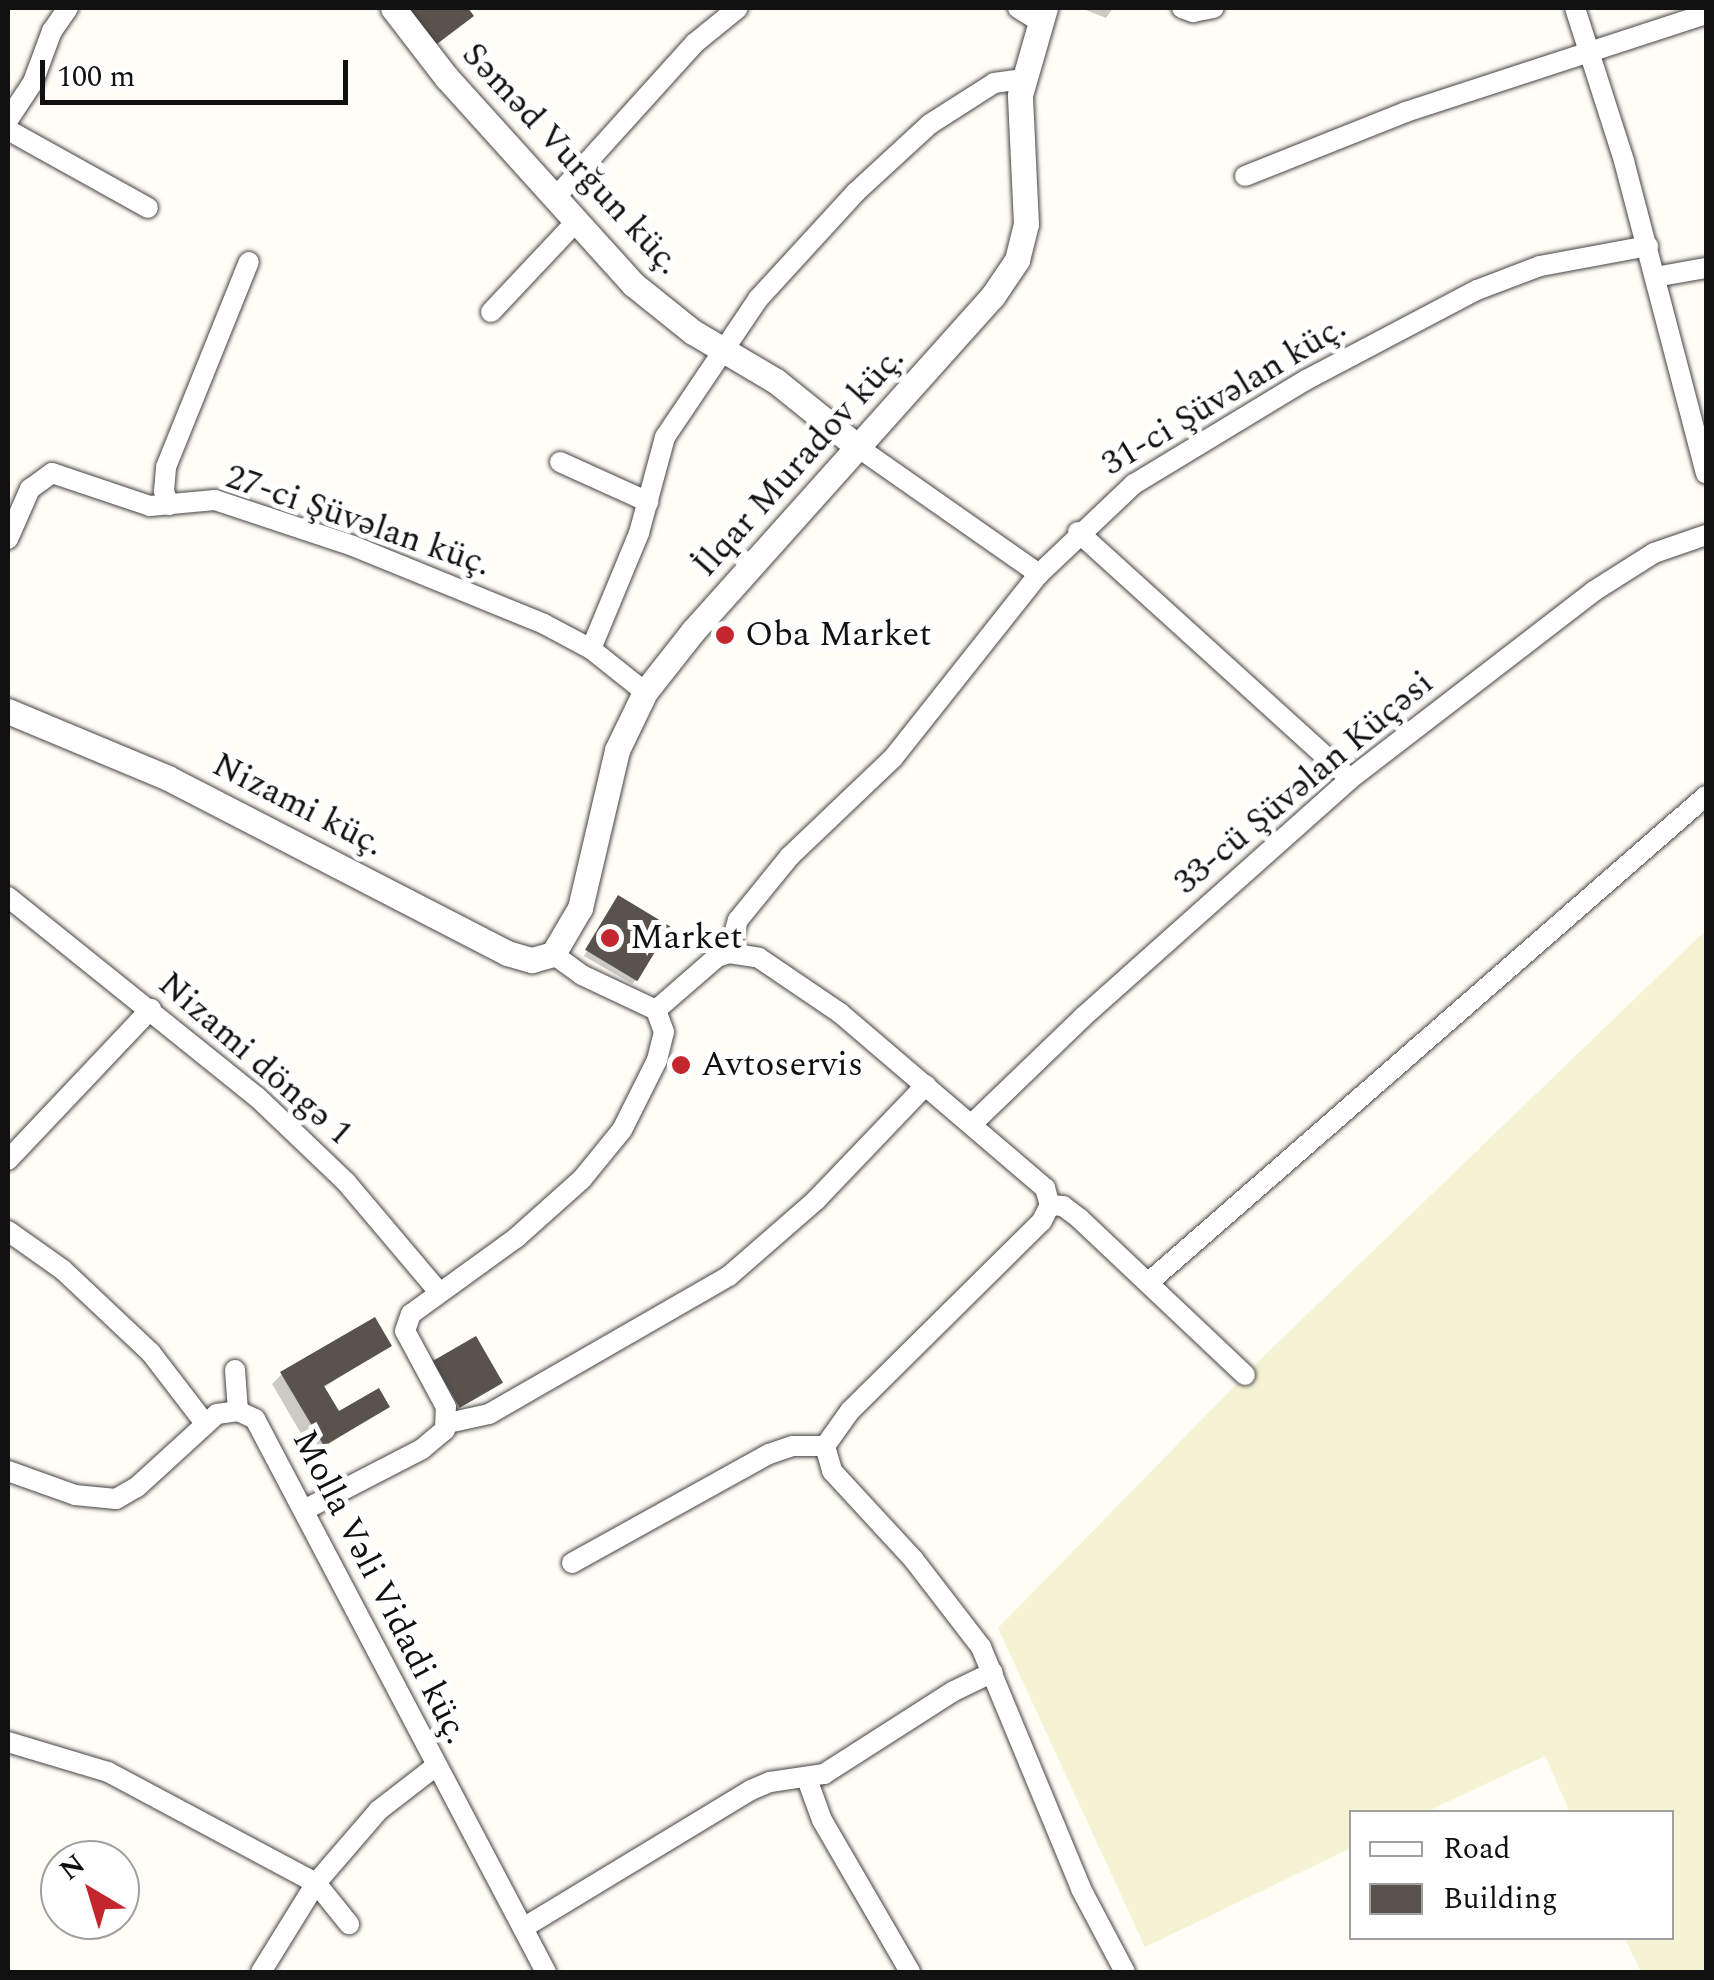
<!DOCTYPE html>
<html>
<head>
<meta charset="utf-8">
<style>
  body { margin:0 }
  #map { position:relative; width:1714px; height:1980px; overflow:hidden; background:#fffdf5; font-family:Spectral,serif }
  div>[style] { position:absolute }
  .farmland>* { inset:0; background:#f6f3d4 }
  .shadow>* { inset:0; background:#0003 }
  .building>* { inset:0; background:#5a524d; transform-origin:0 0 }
  .roads { filter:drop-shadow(0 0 2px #444) drop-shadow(0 0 2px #444) }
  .minor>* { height:20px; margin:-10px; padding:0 10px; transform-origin:10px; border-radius:10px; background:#fff }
  .tertiary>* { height:25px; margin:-12.5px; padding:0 12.5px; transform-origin:12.5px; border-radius:12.5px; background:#fff }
  .dots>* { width:28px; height:28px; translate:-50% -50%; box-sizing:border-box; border:5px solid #fff; border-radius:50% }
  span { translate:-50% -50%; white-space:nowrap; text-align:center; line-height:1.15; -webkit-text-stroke:10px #fff; paint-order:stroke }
  .street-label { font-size:35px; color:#111 }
  .poi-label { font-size:35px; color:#111 }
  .left { translate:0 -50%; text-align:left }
  .frame { position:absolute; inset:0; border:10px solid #111; pointer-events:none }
  .legend { position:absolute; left:1349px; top:1810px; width:325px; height:130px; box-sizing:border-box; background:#fff; border:2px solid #a0a0a0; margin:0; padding:12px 18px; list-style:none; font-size:30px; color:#111 }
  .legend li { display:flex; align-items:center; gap:20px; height:50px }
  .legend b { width:50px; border:2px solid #a0a0a0 }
  .north { position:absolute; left:40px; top:1840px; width:100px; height:100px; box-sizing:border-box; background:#fff; border:2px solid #a0a0a0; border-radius:50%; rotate:322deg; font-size:28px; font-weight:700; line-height:40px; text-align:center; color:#111 }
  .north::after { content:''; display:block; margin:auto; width:35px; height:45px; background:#c4262e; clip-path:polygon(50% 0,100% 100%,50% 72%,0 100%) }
  .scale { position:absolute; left:40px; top:60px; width:308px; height:45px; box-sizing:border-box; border:5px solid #111; border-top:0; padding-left:12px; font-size:30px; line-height:35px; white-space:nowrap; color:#111; -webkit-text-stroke:8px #fff; paint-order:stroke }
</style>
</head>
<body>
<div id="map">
  <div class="farmland">
    <i style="clip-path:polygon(1706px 930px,1706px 1972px,1641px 1972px,1625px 1938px,1672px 1938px,1672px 1812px,1570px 1812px,1545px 1756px,1426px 1812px,1352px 1812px,1351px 1848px,1145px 1947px,998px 1628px,1264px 1356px)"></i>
  </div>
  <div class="shadow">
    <i style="clip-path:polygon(1081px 8px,1113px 8px,1106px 18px)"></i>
    <i style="clip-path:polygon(615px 902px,636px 980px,632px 984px,584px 956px)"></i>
    <i style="clip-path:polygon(389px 1346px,323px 1388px,339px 1415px,387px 1407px,313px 1454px,272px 1384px,282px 1374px)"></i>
    <i style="clip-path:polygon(432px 1358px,496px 1387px,456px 1410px,428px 1361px)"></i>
  </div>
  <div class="building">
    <i style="clip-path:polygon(404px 8px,468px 8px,474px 16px,433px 47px)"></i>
    <i style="left:618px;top:895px;width:61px;height:64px;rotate:31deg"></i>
    <i style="clip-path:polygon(375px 1317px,392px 1346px,324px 1386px,339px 1411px,379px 1388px,390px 1407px,324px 1446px,280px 1372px)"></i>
    <i style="left:476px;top:1336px;width:54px;height:50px;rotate:60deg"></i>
  </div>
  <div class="roads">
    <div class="minor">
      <i style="left:1018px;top:8px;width:25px;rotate:32deg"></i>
      <i style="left:1182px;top:8px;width:12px;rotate:20deg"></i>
      <i style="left:1193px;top:12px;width:21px;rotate:-11deg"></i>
      <i style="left:1575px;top:8px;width:161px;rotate:72.2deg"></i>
      <i style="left:1624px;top:161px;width:323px;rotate:75.3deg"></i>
      <i style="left:8px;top:120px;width:45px;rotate:-56.7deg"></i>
      <i style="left:33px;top:82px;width:54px;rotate:-69.6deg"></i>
      <i style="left:52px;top:31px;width:28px;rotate:-55deg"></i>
      <i style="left:8px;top:130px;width:160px;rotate:29.1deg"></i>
      <i style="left:1245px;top:176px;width:173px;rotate:-21.7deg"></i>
      <i style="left:1406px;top:112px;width:316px;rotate:-18.1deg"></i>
      <i style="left:554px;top:199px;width:210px;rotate:-47.9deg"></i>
      <i style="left:695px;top:43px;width:55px;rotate:-39.1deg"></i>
      <i style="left:1655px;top:277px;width:52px;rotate:-10deg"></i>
      <i style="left:491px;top:312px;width:122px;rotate:-46.7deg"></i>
      <i style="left:859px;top:448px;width:220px;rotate:35deg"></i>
      <i style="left:560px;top:462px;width:97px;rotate:24.4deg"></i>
      <i style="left:169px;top:505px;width:15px;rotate:-110deg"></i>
      <i style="left:164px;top:491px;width:24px;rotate:-85deg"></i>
      <i style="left:166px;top:467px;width:221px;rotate:-68deg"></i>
      <i style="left:1078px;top:532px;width:367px;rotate:42.2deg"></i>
      <i style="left:8px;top:539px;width:55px;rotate:-66.3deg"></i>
      <i style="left:30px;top:489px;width:27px;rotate:-36deg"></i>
      <i style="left:52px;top:473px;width:103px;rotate:18.6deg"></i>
      <i style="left:150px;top:506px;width:65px;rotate:-5.3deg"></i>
      <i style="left:215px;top:500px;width:145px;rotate:18.4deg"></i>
      <i style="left:353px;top:546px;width:206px;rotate:22.2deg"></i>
      <i style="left:544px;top:624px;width:53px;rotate:28deg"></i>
      <i style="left:591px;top:649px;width:69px;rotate:38.5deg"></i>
      <i style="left:591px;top:649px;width:126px;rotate:-67.5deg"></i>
      <i style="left:639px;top:533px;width:99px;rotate:-74.8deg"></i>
      <i style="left:665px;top:437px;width:166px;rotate:-56deg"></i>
      <i style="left:758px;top:299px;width:144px;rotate:-47.5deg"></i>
      <i style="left:855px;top:193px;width:102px;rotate:-42.6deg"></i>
      <i style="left:930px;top:124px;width:76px;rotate:-32.6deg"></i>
      <i style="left:994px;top:83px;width:28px;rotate:-8deg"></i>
      <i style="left:8px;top:897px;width:319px;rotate:38.8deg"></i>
      <i style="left:257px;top:1097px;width:123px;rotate:43.7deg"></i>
      <i style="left:346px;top:1182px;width:144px;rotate:49.8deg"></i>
      <i style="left:729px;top:953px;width:34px;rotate:-75deg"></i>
      <i style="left:738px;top:920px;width:82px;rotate:-50.9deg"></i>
      <i style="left:790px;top:856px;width:142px;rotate:-43.6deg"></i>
      <i style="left:893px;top:758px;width:235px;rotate:-51.6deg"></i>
      <i style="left:1039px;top:574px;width:131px;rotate:-43.5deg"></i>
      <i style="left:1134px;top:484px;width:201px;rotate:-31.2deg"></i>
      <i style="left:1306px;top:380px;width:193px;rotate:-27.8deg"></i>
      <i style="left:1477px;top:290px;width:67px;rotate:-20.9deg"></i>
      <i style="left:1540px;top:266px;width:110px;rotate:-10.5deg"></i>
      <i style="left:656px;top:1010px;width:81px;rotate:-41deg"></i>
      <i style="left:717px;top:957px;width:13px;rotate:-18deg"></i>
      <i style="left:729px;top:953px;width:30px;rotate:9deg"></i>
      <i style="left:759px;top:958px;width:98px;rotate:34.2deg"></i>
      <i style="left:840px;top:1013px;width:270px;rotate:40.5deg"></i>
      <i style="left:1045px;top:1188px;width:18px;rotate:74deg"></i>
      <i style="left:1050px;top:1205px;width:18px;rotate:117deg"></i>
      <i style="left:1042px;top:1221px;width:270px;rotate:135.3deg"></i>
      <i style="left:850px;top:1411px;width:43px;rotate:125.5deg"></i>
      <i style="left:825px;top:1446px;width:26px;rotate:74deg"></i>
      <i style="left:832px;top:1471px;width:121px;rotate:47.3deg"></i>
      <i style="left:914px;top:1560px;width:110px;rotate:52.4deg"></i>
      <i style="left:981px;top:1647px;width:262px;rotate:67.5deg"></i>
      <i style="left:1081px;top:1889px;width:94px;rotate:62.1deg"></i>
      <i style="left:973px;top:1123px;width:153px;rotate:-43.9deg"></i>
      <i style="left:1083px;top:1017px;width:358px;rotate:-41.7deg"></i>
      <i style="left:1350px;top:779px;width:308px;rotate:-37.6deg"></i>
      <i style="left:1594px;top:591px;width:71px;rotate:-32.3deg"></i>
      <i style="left:1654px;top:553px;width:55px;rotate:-19.1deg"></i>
      <i style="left:8px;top:1160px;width:208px;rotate:-46.6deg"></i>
      <i style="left:1050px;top:1205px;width:13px;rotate:4deg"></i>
      <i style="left:1063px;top:1206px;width:21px;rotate:37deg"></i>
      <i style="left:1080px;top:1219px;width:227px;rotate:43.4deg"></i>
      <i style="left:8px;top:1231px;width:67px;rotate:35.3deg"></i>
      <i style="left:63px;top:1270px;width:121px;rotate:43.3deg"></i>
      <i style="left:151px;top:1353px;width:87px;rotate:52.5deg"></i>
      <i style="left:1149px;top:1282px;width:739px;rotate:-41.11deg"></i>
      <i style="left:235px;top:1370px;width:41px;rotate:85.8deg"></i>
      <i style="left:448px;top:1423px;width:42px;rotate:-12.4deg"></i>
      <i style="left:489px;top:1414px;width:277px;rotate:-29.9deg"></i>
      <i style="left:729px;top:1276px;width:116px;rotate:-41.1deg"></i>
      <i style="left:816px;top:1200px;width:159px;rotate:-46.3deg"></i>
      <i style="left:8px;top:1471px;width:71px;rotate:19.7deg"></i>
      <i style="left:75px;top:1495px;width:41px;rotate:5.6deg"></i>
      <i style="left:116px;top:1499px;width:24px;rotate:-30deg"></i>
      <i style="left:137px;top:1487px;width:108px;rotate:-42.4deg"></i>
      <i style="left:217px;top:1414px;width:21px;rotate:-8deg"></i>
      <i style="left:238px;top:1411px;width:19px;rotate:25deg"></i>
      <i style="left:255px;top:1419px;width:625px;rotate:62.25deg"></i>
      <i style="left:304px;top:1510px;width:133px;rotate:-27.3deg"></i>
      <i style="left:422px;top:1449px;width:30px;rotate:-40deg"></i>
      <i style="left:445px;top:1430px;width:23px;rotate:-88deg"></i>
      <i style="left:446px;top:1407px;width:86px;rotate:-118.3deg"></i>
      <i style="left:405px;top:1331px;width:18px;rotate:-71deg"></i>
      <i style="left:411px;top:1314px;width:130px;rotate:-35.9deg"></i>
      <i style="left:516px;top:1238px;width:89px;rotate:-41.8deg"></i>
      <i style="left:582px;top:1179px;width:63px;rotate:-50.8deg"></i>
      <i style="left:622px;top:1130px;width:78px;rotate:-63.4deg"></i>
      <i style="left:657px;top:1060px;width:29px;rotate:-76deg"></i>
      <i style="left:664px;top:1032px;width:23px;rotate:-110deg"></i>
      <i style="left:656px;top:1010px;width:82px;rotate:-154.7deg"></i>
      <i style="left:582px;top:975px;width:36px;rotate:-144deg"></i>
      <i style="left:572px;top:1563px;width:225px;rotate:-29deg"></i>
      <i style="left:769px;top:1454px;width:24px;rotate:-19deg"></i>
      <i style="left:792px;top:1446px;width:33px"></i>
      <i style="left:8px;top:1742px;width:104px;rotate:16.7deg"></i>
      <i style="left:108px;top:1772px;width:236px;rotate:28.1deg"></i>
      <i style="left:316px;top:1883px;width:53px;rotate:51.2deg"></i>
      <i style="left:807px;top:1779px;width:44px;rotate:69.9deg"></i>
      <i style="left:822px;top:1820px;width:176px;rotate:59.9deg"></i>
      <i style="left:523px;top:1928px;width:267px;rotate:-31.2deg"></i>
      <i style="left:751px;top:1790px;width:21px;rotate:-23deg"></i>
      <i style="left:770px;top:1782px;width:55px;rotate:-8.4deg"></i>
      <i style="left:824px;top:1774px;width:154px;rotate:-32.6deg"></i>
      <i style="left:954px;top:1691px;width:43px;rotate:-26deg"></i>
      <i style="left:261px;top:1972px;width:105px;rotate:-58.3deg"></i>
      <i style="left:316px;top:1883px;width:96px;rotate:-49.2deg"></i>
      <i style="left:379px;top:1810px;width:72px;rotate:-37.7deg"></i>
    </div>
    <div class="tertiary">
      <i style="left:393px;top:8px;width:88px;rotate:52.4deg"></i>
      <i style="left:447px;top:78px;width:278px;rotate:47.9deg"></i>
      <i style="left:633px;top:284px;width:77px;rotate:38.7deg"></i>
      <i style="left:693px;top:332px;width:96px;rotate:30.6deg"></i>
      <i style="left:776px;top:381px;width:107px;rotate:38.9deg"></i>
      <i style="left:8px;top:711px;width:173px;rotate:22.7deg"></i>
      <i style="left:168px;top:778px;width:382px;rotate:27.3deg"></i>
      <i style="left:507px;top:953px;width:26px;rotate:16deg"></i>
      <i style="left:532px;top:960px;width:22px;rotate:-16deg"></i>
      <i style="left:553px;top:954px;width:53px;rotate:-59.6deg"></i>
      <i style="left:580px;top:908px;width:162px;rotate:-76.8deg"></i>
      <i style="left:617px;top:750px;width:64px;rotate:-64.2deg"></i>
      <i style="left:645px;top:692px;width:78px;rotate:-51.8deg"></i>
      <i style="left:693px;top:631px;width:448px;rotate:-48.2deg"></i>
      <i style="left:992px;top:297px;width:45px;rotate:-56deg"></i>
      <i style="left:1017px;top:260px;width:37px;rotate:-76deg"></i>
      <i style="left:1026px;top:224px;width:129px;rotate:-92.7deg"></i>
      <i style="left:1020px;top:95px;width:91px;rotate:-74deg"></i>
    </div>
  </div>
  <div class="dots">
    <i style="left:725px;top:635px;background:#c4262e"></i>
    <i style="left:610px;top:938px;background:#c4262e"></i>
    <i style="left:681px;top:1065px;background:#c4262e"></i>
  </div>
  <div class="street-label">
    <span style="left:571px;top:159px;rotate:47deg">Səməd Vurğun küç.</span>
    <span style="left:1224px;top:396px;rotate:-31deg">31-ci Şüvəlan küç.</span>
    <span style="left:799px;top:462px;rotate:-48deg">İlqar Muradov küç.</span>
    <span style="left:358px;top:521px;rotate:19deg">27-ci Şüvəlan küç.</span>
    <span style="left:1304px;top:783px;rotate:-40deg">33-cü Şüvəlan Küçəsi</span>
    <span style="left:298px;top:805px;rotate:27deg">Nizami küç.</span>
    <span style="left:255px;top:1059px;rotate:41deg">Nizami döngə 1</span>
    <span style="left:380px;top:1587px;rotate:63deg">Molla Vəli Vidadi küç.</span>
  </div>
  <div class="poi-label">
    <span class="left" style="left:745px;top:635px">Oba Market</span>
    <span class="left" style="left:630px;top:938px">Market</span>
    <span class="left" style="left:701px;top:1065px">Avtoservis</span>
  </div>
  <div class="frame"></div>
  <ul class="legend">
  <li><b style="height:12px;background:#fff"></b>Road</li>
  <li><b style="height:28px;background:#5a524d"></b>Building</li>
  </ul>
  <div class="north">N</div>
  <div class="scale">100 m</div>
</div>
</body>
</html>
